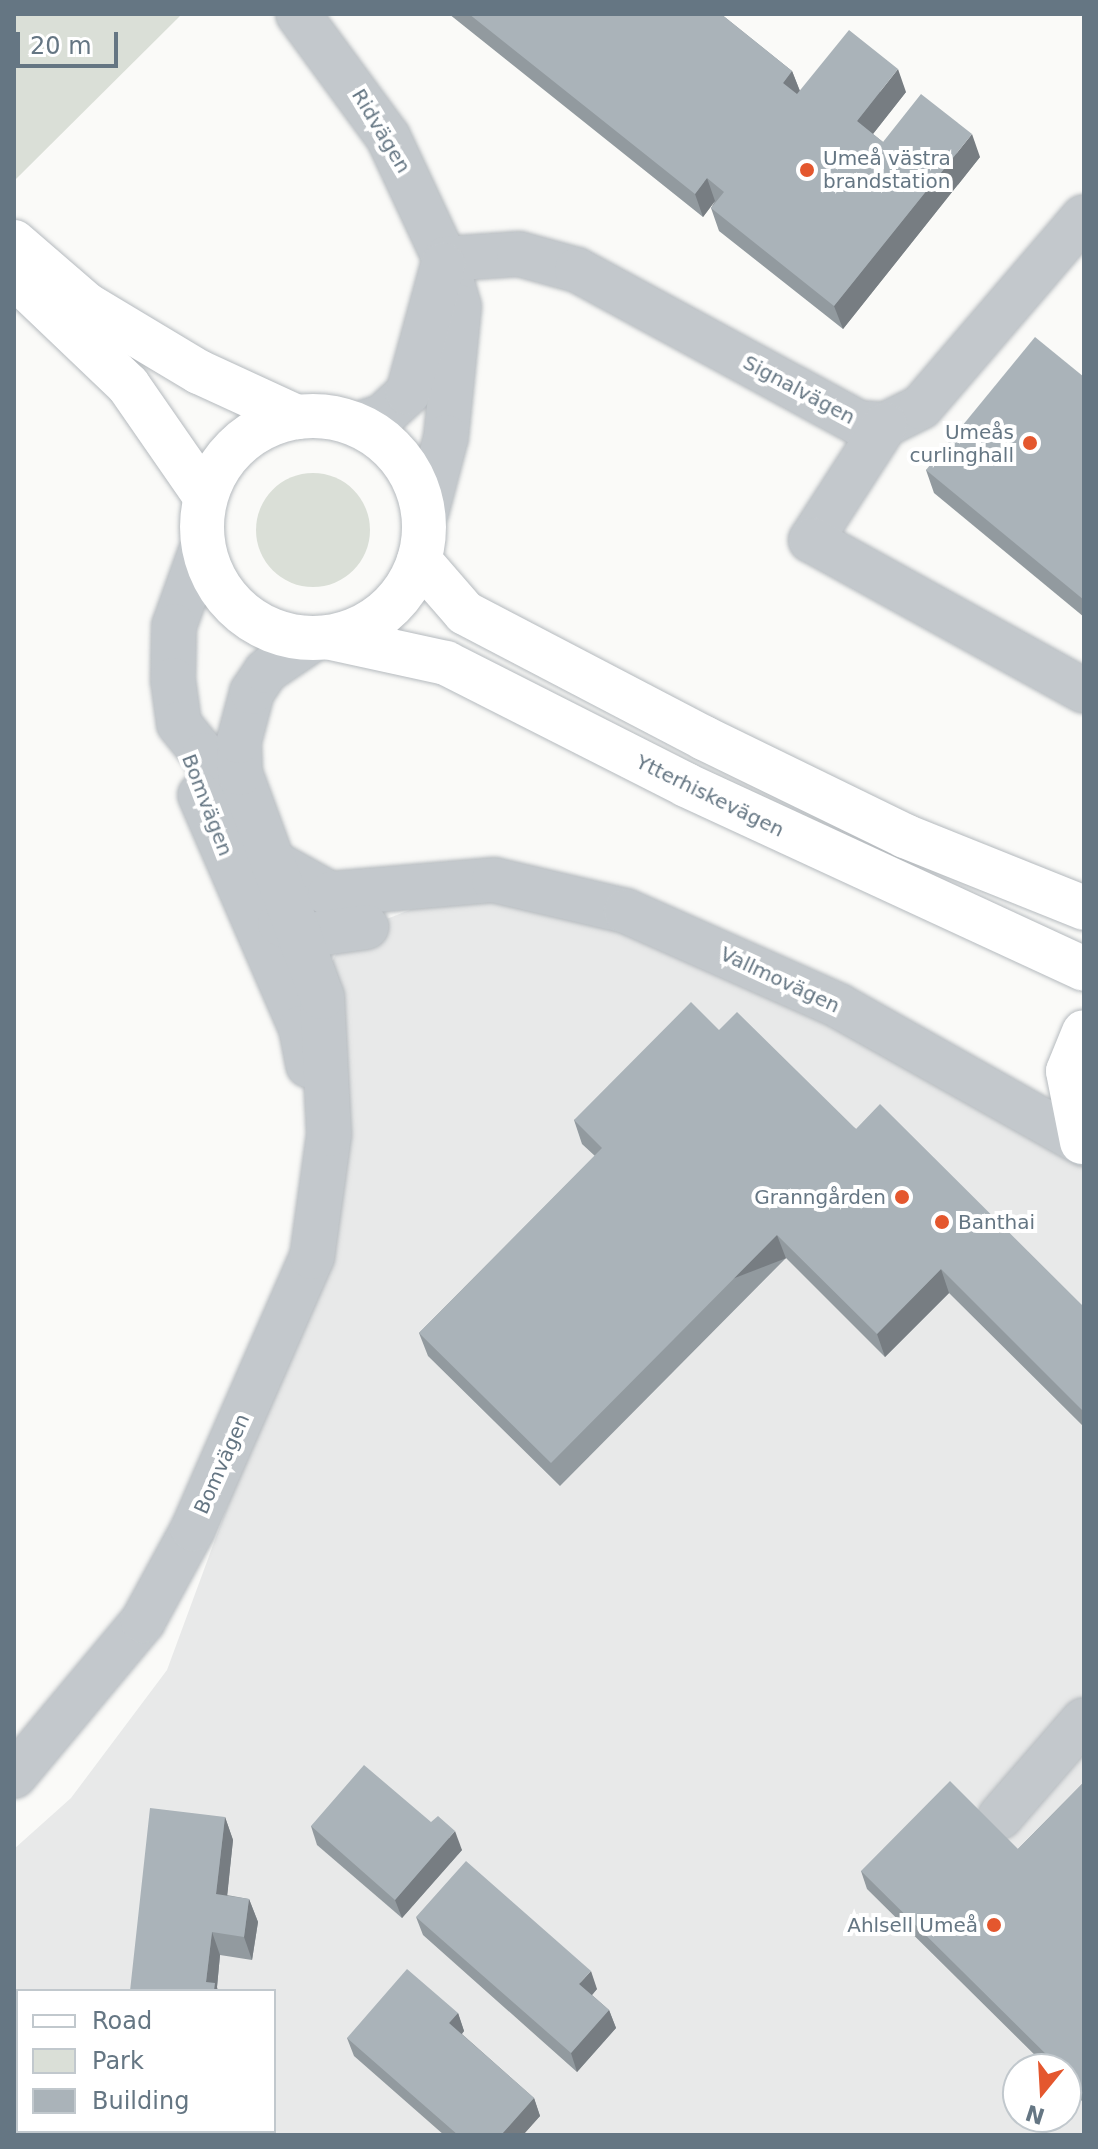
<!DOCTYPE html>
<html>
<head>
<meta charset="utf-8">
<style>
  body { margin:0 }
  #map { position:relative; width:1098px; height:2149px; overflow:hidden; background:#fafaf8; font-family:"DejaVu Sans",sans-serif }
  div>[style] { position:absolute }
  .built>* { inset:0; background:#e8e9e9 }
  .green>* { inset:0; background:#dadfd7 }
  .round { border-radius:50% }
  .roads { filter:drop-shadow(0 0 2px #b5babe) drop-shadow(0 0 2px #b5babe) }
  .minor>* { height:44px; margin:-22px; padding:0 22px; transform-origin:22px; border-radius:22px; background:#c3c8cc }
  .major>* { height:44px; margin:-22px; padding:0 22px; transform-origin:22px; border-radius:22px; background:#fff }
  .major>.ring { margin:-22px; padding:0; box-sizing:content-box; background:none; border:44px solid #fff; border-radius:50% }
  .rail>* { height:9px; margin-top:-4.5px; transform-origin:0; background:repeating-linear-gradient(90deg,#fff 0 18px,#a2aab0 0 36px); box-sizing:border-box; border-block:2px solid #a2aab0 }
  .wall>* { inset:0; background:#929a9f }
  .shaded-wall>* { inset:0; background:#777d82; transform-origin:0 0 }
  .building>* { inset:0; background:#aab3b9 }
  .dots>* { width:22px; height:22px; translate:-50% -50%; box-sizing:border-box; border:4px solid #fff; border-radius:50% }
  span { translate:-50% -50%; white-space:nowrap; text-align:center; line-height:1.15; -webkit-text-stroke:8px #fff; paint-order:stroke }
  .street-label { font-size:20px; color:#657683 }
  .poi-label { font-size:20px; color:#657683 }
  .left { translate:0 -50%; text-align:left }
  .right { translate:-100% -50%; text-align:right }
  .frame { position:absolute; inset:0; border:16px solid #657683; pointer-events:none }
  .legend { position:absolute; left:16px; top:1989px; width:260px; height:144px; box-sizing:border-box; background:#fff; border:2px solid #c1c8cd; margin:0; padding:10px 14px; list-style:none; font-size:24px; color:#657683 }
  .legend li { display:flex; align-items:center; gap:16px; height:40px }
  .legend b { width:40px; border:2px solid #c1c8cd }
  .north { position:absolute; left:1002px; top:2053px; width:80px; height:80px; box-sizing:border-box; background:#fff; border:2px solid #c1c8cd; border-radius:50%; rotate:198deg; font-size:22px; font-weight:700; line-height:32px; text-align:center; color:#657683 }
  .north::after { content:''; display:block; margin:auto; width:28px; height:36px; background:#e4572e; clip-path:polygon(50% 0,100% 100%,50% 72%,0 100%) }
  .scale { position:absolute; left:16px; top:32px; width:102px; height:36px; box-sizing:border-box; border:4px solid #657683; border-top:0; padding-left:10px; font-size:24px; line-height:28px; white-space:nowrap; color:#657683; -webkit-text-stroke:6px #fff; paint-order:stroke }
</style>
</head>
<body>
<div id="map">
  <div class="built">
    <i style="clip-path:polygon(evenodd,541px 886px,1084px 1144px,1084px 2135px,14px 2135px,14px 1849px,71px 1798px,167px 1670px,264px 1407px,290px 1320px,327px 972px,341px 944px,366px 927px,420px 906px,541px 886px,18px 1991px,274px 1991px,274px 2131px,18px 2131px,18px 1991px,541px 886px,1018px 2069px,1066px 2069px,1066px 2117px,1018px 2117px,1018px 2069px)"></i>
  </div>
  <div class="green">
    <i style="clip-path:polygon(14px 14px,182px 14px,14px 181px)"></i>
    <i class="round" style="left:256px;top:473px;width:114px;height:114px"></i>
  </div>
  <div class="roads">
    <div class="minor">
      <i style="left:298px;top:14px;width:152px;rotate:53.8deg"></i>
      <i style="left:388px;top:137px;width:135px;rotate:65deg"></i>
      <i style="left:445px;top:259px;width:50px;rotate:73.7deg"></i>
      <i style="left:459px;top:307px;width:131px;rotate:95.7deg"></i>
      <i style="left:446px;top:437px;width:79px;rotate:104.7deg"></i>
      <i style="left:445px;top:259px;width:74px;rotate:-3.9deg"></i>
      <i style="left:519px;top:254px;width:60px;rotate:15.4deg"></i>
      <i style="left:577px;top:270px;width:321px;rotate:28.5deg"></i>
      <i style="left:859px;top:423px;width:26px;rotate:4deg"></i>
      <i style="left:885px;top:425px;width:40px;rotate:-26.6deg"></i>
      <i style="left:921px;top:407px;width:250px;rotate:-49.4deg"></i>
      <i style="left:356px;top:425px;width:28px;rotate:-18deg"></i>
      <i style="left:383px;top:416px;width:34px;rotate:-43deg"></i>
      <i style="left:408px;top:393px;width:133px;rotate:-74.7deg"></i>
      <i style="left:885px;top:425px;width:137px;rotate:122.8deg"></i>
      <i style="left:811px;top:540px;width:312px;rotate:28.9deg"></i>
      <i style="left:202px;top:548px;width:83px;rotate:109.7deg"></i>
      <i style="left:174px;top:626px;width:54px;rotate:91.1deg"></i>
      <i style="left:173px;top:680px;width:44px;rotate:82.2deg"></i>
      <i style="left:179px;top:724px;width:40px;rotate:51deg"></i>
      <i style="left:204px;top:755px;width:71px;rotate:66deg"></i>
      <i style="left:200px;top:795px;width:254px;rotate:66.6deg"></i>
      <i style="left:301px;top:1028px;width:38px;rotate:79deg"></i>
      <i style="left:278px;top:865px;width:60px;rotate:29.1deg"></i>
      <i style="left:330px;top:894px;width:165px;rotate:-4.9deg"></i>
      <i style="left:494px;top:880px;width:136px;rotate:13.2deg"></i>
      <i style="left:626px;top:911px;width:233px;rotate:24deg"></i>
      <i style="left:839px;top:1006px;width:281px;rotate:29.4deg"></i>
      <i style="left:280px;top:923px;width:27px;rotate:28deg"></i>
      <i style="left:304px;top:936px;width:63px;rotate:-8.3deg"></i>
      <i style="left:14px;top:1776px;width:202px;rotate:-50.2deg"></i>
      <i style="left:143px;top:1621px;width:105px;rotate:-61.5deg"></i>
      <i style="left:193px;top:1529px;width:297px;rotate:-66.4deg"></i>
      <i style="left:312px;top:1257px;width:124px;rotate:-82.1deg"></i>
      <i style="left:329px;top:1134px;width:137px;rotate:-92.9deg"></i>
      <i style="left:322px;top:997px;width:239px;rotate:-110.1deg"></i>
      <i style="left:240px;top:773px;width:32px;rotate:-92deg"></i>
      <i style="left:239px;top:741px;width:51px;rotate:-75.1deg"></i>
      <i style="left:252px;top:692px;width:25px;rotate:-56deg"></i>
      <i style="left:266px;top:671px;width:55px;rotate:-34deg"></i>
      <i style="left:1000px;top:1817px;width:128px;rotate:-49.1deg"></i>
    </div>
    <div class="major">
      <i style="left:14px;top:242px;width:96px;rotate:40.8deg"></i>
      <i style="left:87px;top:305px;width:131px;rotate:30.9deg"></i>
      <i style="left:199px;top:372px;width:108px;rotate:24.7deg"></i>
      <i style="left:16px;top:278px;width:155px;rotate:43.7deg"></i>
      <i style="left:128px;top:385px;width:135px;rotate:55.3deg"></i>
      <i class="ring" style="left:202px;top:416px;width:178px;height:178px"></i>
      <i style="left:419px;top:560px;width:70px;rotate:49deg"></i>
      <i style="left:465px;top:613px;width:270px;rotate:27.6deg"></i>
      <i style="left:704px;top:738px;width:224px;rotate:26deg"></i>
      <i style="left:905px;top:836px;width:193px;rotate:21.9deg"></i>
      <i style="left:331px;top:638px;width:118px;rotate:12.3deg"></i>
      <i style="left:446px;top:663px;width:269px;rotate:26.9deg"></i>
      <i style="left:686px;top:785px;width:438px;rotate:24.8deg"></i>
      <i style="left:1082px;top:1142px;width:72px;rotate:-101.2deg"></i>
      <i style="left:1068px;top:1071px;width:42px;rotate:-67.7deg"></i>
    </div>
  </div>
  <div class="rail">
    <i style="left:14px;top:2091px;width:10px;rotate:66deg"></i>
    <i style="left:33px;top:2131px;width:4px;rotate:76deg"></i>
  </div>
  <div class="wall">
    <i style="clip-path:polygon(449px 14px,721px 14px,792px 71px,800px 91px,906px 92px,873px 134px,883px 142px,980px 157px,843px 329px,719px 231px,711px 208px,715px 201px,703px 217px)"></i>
    <i style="clip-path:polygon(1084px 377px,1084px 617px,934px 493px,926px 470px)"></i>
    <i style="clip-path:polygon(719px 1030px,856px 1129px,1084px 1307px,1084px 1427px,949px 1293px,885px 1357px,786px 1258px,560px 1486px,428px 1356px,419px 1333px,595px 1156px,582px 1144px,574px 1120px)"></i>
    <i style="clip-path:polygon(1084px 1782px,1084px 2103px,1066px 2085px,1066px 2069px,1049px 2069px,867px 1889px,861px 1871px,1018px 1849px)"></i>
    <i style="clip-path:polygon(225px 1817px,233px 1840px,227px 1895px,249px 1899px,258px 1922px,252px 1960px,220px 1955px,217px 1987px,130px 1991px)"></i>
    <i style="clip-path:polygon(431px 1822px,462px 1850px,402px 1918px,317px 1845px,311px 1826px)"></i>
    <i style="clip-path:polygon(416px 1917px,597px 1989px,592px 1995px,609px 2010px,616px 2028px,577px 2072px,423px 1935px)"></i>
    <i style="clip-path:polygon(458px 2013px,464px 2031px,462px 2034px,534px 2098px,540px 2116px,523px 2135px,444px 2135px,354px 2056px,347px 2038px)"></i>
  </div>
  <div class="shaded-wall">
    <i style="clip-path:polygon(898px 69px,906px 92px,865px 144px,857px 121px)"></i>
    <i style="clip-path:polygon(792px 71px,801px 94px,791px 106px,783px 83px)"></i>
    <i style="clip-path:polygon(972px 134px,980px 157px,843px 329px,834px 306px)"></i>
    <i style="clip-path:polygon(707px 178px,715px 201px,703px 217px,695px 194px)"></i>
    <i style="left:777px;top:1235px;width:25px;height:321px;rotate:69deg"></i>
    <i style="clip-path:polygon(941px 1269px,949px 1293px,885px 1357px,877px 1334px)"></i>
    <i style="clip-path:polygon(225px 1817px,233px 1840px,225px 1917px,216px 1894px)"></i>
    <i style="clip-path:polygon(455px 1831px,462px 1850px,402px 1918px,395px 1900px)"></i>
    <i style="clip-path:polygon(249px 1899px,258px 1922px,252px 1960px,244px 1937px)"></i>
    <i style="clip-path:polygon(212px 1932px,220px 1955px,217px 1987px,218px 1991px,210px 1991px,206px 1982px)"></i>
    <i style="clip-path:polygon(591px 1971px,597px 1989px,586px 2002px,579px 1984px)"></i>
    <i style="clip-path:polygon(609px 2010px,616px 2028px,577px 2072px,571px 2053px)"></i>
    <i style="clip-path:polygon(458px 2013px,464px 2031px,456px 2041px,449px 2023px)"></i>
    <i style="clip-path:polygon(534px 2098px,540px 2116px,523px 2135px,501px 2135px)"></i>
  </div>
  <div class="building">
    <i style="clip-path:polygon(469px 14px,721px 14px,792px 71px,783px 83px,797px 94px,849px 30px,898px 69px,857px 121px,883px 142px,921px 94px,972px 134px,834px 306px,711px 208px,724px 192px,707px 178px,695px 194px)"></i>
    <i style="clip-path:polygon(1035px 337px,1084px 377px,1084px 600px,926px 470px)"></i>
    <i style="clip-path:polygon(691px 1002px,719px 1030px,737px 1012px,856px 1129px,880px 1104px,1084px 1307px,1084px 1412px,941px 1269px,877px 1334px,777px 1235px,551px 1463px,419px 1333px,602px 1148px,574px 1120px)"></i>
    <i style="clip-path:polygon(364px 1765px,431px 1822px,438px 1816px,455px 1831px,395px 1900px,311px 1826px)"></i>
    <i style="clip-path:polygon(950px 1781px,1018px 1849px,1084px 1782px,1084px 2092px,1066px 2074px,1066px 2069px,1061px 2069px,861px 1871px)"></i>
    <i style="clip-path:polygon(150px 1808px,225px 1817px,216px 1894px,249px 1899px,244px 1937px,212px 1932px,206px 1982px,215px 1983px,214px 1991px,130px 1991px)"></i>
    <i style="clip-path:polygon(466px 1861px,591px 1971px,579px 1984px,609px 2010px,571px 2053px,416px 1917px)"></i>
    <i style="clip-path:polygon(407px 1969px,458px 2013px,449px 2023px,534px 2098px,501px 2135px,458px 2135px,347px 2038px)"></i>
  </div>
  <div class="dots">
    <i style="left:807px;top:170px;background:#e4572e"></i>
    <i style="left:1030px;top:443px;background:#e4572e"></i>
    <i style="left:902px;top:1197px;background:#e4572e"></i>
    <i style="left:942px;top:1222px;background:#e4572e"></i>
    <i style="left:994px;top:1925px;background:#e4572e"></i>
  </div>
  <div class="street-label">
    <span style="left:381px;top:131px;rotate:59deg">Ridvägen</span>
    <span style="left:799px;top:390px;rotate:28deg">Signalvägen</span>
    <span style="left:710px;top:796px;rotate:26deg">Ytterhiskevägen</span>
    <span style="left:207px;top:805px;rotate:69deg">Bomvägen</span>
    <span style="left:780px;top:980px;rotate:25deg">Vallmovägen</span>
    <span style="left:222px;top:1464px;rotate:-66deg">Bomvägen</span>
  </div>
  <div class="poi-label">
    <span class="left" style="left:823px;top:170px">Umeå västra<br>brandstation</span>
    <span class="right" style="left:1014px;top:444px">Umeås<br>curlinghall</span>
    <span class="right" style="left:886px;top:1197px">Granngården</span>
    <span class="left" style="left:958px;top:1222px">Banthai</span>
    <span class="right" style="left:978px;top:1925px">Ahlsell Umeå</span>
  </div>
  <div class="frame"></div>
  <ul class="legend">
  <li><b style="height:10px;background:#fff"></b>Road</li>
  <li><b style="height:22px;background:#dadfd7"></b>Park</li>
  <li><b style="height:22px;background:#aab3b9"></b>Building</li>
  </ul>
  <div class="north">N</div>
  <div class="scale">20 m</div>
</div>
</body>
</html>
